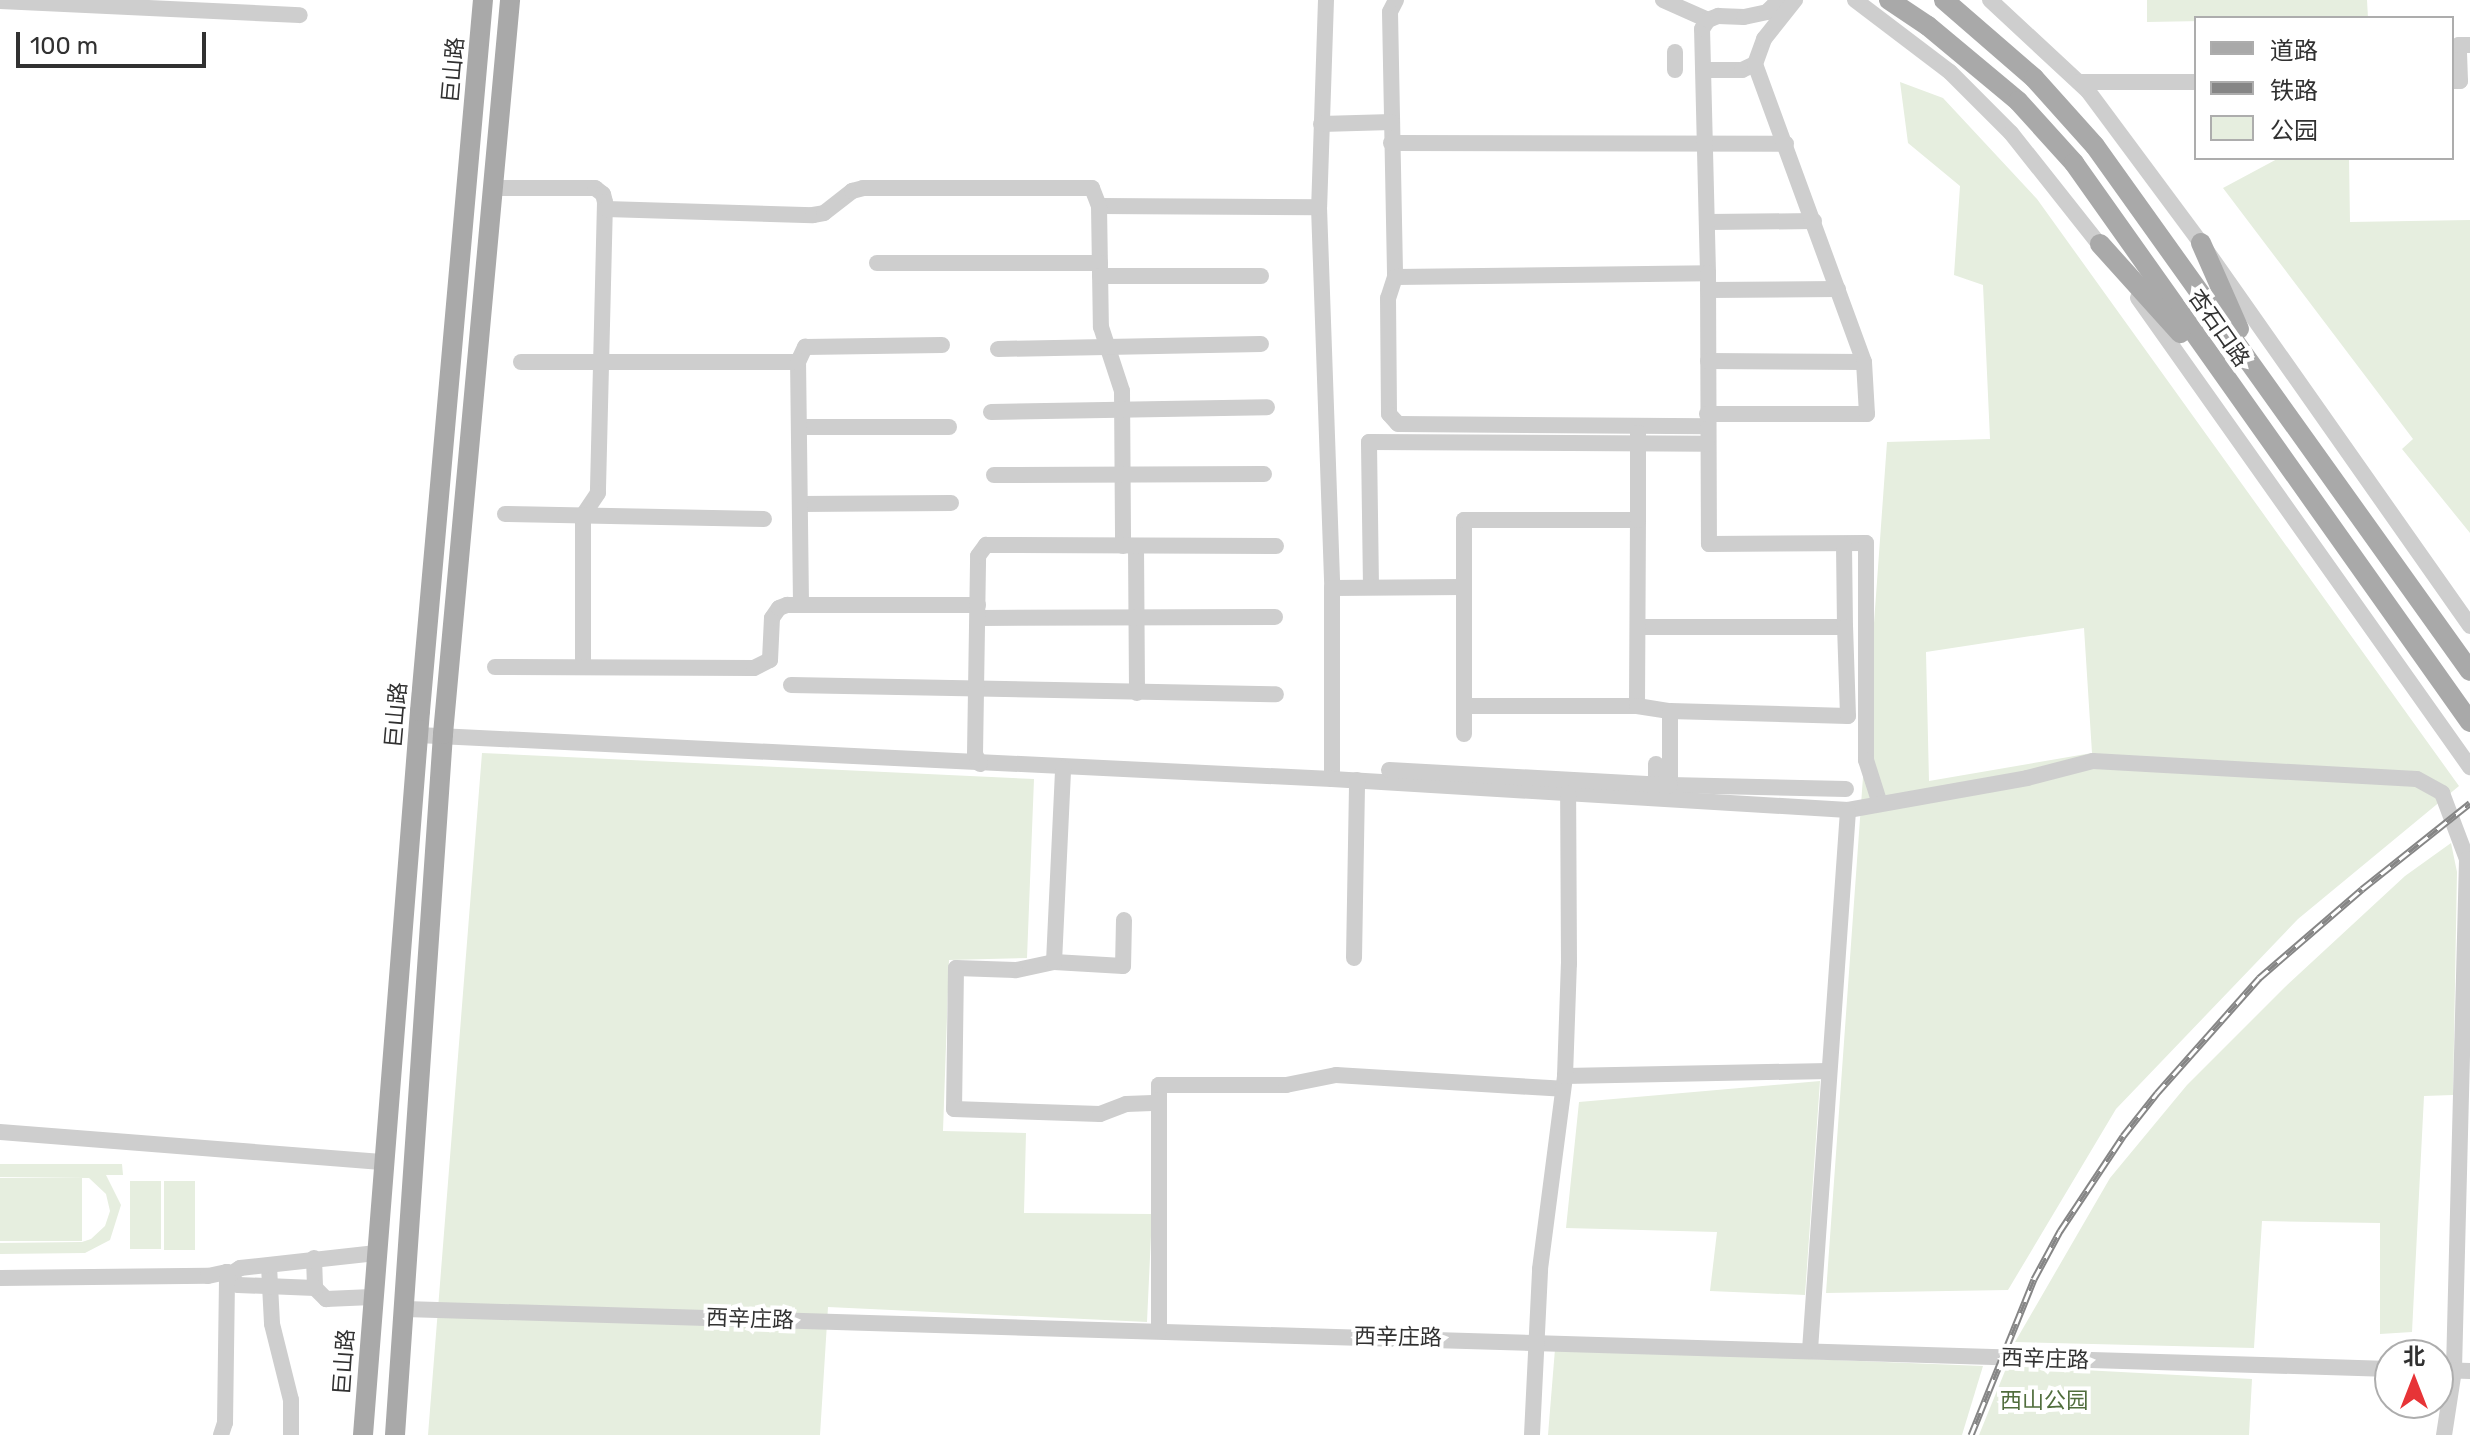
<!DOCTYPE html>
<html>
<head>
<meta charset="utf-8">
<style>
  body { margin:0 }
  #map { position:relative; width:2470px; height:1435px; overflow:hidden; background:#fff; font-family:Rubik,"Noto Sans SC",sans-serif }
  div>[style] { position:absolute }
  .green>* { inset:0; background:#e6eedf; transform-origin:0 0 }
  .minor>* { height:16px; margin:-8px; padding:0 8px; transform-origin:8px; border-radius:8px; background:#cecece }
  .major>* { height:20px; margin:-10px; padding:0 10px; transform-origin:10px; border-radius:10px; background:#a9a9a9 }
  .rail>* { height:7px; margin-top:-3.5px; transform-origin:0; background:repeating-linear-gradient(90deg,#fff 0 12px,#868686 0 24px); box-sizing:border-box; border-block:2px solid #868686 }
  span { translate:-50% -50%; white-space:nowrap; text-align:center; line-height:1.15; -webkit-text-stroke:8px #fff; paint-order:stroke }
  .street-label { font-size:22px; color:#313131 }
  .park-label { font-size:22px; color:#516e3d }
  .legend { position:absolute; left:2194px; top:16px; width:260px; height:144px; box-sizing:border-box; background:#fff; border:2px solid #adadad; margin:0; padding:10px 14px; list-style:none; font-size:24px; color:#313131 }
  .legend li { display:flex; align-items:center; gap:16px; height:40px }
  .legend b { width:40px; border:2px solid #adadad }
  .north { position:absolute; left:2374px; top:1339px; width:80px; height:80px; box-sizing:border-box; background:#fff; border:2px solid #adadad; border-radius:50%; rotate:0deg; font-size:22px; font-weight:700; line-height:32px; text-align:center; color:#313131 }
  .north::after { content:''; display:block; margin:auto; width:28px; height:36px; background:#e73437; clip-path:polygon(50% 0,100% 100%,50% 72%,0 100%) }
  .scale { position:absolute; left:16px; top:32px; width:190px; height:36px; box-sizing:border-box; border:4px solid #313131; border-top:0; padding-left:10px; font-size:24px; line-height:28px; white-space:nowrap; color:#313131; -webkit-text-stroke:6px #fff; paint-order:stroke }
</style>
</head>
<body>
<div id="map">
  <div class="green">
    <i style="clip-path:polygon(2147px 0,2367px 0,2368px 18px,2147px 22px)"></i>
    <i style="clip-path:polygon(evenodd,1900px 82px,1943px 98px,2037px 199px,2459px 786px,2298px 919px,2116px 1109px,2008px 1290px,1826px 1293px,1887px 442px,1990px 439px,1983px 285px,1954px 275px,1960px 186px,1908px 143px,1900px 82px,2084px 628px,2092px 753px,1929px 781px,1926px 652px,2084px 628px)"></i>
    <i style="clip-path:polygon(2279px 158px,2349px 158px,2350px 222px,2470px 220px,2470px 533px,2402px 449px,2413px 439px,2223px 188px)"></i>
    <i style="clip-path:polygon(482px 753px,1034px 779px,1027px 958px,949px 960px,943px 1131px,1026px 1133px,1024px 1213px,1152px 1214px,1147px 1322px,828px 1307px,820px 1435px,428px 1435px)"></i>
    <i style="clip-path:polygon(2451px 843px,2457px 872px,2453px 1095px,2424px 1096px,2412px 1332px,2380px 1334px,2380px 1223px,2262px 1221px,2254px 1348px,2015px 1342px,2110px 1178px,2187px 1085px,2285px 987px,2405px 876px)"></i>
    <i style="clip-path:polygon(1820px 1081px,1805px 1295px,1710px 1291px,1717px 1232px,1566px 1228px,1579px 1102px)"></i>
    <i style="clip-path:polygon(0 1164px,122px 1164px,123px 1175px,106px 1175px,121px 1205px,110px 1240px,85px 1253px,0 1254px,0 1243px,82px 1242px,91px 1239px,105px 1226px,110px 1211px,106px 1194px,89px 1178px,0 1177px)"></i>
    <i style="left:0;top:1178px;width:82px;height:63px"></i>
    <i style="left:130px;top:1181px;width:31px;height:68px"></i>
    <i style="left:164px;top:1181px;width:31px;height:69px"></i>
    <i style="clip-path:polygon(1555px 1349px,1983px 1366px,1962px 1435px,1548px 1435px)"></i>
    <i style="clip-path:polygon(2007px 1366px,2252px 1379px,2249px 1435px,1979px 1435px)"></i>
  </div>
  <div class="minor">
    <i style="left:1326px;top:0;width:207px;rotate:91.9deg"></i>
    <i style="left:1319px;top:207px;width:381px;rotate:88deg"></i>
    <i style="left:1332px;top:588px;width:191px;rotate:90deg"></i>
    <i style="left:1396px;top:0;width:13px;rotate:117deg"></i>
    <i style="left:1390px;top:12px;width:265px;rotate:88.9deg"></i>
    <i style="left:1395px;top:277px;width:22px;rotate:108deg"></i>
    <i style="left:1388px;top:298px;width:116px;rotate:89.5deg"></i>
    <i style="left:1389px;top:414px;width:13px;rotate:48deg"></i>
    <i style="left:1398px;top:424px;width:309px;rotate:0.4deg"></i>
    <i style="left:1663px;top:0;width:49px;rotate:24deg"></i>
    <i style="left:1855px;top:0;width:119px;rotate:37.2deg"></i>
    <i style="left:1950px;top:72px;width:86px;rotate:45deg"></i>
    <i style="left:2011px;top:133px;width:153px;rotate:51.6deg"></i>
    <i style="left:1990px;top:0;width:134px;rotate:42.9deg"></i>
    <i style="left:2088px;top:91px;width:189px;rotate:53.4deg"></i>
    <i style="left:2201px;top:243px;width:468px;rotate:54.9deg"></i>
    <i style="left:0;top:1px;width:300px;rotate:2.7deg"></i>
    <i style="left:1675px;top:70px;width:18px;rotate:-90deg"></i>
    <i style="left:1704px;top:70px;width:38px"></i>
    <i style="left:1742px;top:70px;width:14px;rotate:-25deg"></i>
    <i style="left:2452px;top:81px;width:8px"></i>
    <i style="left:2460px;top:81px;width:36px;rotate:-92deg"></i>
    <i style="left:2459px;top:45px;width:11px"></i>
    <i style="left:2079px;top:82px;width:117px"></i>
    <i style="left:1321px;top:124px;width:71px;rotate:-1.6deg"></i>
    <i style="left:1391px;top:143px;width:395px;rotate:0.1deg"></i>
    <i style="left:495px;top:188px;width:100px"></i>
    <i style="left:595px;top:188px;width:10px;rotate:37deg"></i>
    <i style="left:603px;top:194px;width:8px;rotate:76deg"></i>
    <i style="left:605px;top:202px;width:291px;rotate:91.4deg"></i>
    <i style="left:598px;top:493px;width:27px;rotate:124deg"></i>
    <i style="left:583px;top:515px;width:151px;rotate:90deg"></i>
    <i style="left:1099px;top:206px;width:220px;rotate:0.3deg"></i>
    <i style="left:606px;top:209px;width:207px;rotate:1.7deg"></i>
    <i style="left:813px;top:215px;width:11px;rotate:-10deg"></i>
    <i style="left:824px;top:213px;width:36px;rotate:-38deg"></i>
    <i style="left:852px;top:191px;width:11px;rotate:-15deg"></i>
    <i style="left:863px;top:188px;width:229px"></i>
    <i style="left:1092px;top:188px;width:19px;rotate:69deg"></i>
    <i style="left:1099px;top:206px;width:121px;rotate:89.1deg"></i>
    <i style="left:1101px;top:327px;width:67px;rotate:71.8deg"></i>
    <i style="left:1122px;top:391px;width:155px;rotate:89.6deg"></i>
    <i style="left:1708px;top:222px;width:106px;rotate:-0.5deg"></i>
    <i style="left:877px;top:263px;width:223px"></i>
    <i style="left:1708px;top:273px;width:244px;rotate:-91.4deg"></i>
    <i style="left:1702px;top:29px;width:11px;rotate:-56deg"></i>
    <i style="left:1708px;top:20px;width:11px;rotate:-22deg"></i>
    <i style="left:1718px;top:16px;width:26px;rotate:2deg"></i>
    <i style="left:1744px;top:17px;width:24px;rotate:-12deg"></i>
    <i style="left:1767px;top:12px;width:17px;rotate:-45deg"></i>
    <i style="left:1100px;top:276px;width:161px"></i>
    <i style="left:1395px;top:277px;width:313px;rotate:-0.7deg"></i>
    <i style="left:1708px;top:273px;width:271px;rotate:89.8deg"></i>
    <i style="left:1709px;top:544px;width:157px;rotate:-0.4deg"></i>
    <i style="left:1866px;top:543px;width:217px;rotate:90deg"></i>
    <i style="left:1866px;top:760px;width:46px;rotate:72.3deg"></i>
    <i style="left:1708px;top:290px;width:130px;rotate:-0.4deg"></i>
    <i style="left:2138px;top:298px;width:575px;rotate:54.71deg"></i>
    <i style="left:998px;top:349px;width:263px;rotate:-1.1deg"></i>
    <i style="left:1708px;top:361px;width:156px;rotate:0.4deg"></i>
    <i style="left:1864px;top:362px;width:317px;rotate:-110.1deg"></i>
    <i style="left:1755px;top:64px;width:27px;rotate:-70deg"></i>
    <i style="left:1764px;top:39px;width:50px;rotate:-51.5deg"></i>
    <i style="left:521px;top:362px;width:277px"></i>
    <i style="left:991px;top:412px;width:276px;rotate:-1deg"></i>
    <i style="left:1707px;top:414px;width:160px"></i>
    <i style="left:1867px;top:414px;width:52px;rotate:-93.3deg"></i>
    <i style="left:800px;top:427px;width:149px"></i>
    <i style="left:994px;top:475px;width:270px;rotate:-0.2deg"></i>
    <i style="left:800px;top:504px;width:151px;rotate:-0.4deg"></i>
    <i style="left:505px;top:514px;width:259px;rotate:1.1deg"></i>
    <i style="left:1136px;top:546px;width:147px;rotate:89.6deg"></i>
    <i style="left:1371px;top:587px;width:145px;rotate:-90.8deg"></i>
    <i style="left:1369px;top:442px;width:338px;rotate:0.3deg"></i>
    <i style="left:1332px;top:588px;width:132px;rotate:-0.4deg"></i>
    <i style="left:801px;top:604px;width:242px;rotate:-90.7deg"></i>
    <i style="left:798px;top:362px;width:17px;rotate:-65deg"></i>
    <i style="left:805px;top:347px;width:137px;rotate:-0.8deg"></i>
    <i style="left:978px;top:618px;width:297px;rotate:-0.2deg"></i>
    <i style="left:1639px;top:627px;width:206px"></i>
    <i style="left:1845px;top:627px;width:83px;rotate:-90.7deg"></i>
    <i style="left:495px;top:667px;width:259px;rotate:0.2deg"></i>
    <i style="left:754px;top:668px;width:18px;rotate:-27deg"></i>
    <i style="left:770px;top:660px;width:42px;rotate:-87.3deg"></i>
    <i style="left:772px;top:618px;width:12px;rotate:-55deg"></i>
    <i style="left:779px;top:608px;width:9px;rotate:-21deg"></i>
    <i style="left:787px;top:605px;width:191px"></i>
    <i style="left:791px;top:685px;width:485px;rotate:1.1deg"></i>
    <i style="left:1464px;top:706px;width:173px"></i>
    <i style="left:1637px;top:706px;width:186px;rotate:-89.7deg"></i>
    <i style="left:1637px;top:706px;width:33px;rotate:9deg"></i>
    <i style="left:1670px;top:711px;width:178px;rotate:1.6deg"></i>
    <i style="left:1848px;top:716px;width:89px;rotate:-91.9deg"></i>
    <i style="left:1670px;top:711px;width:74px;rotate:90deg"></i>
    <i style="left:1670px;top:785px;width:176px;rotate:1.3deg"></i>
    <i style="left:1464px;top:734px;width:214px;rotate:-90deg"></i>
    <i style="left:1464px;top:520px;width:174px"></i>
    <i style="left:1638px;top:520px;width:87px;rotate:-90deg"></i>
    <i style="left:418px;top:735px;width:915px;rotate:2.76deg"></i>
    <i style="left:1332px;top:779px;width:517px;rotate:3.44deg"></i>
    <i style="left:1848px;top:810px;width:182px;rotate:-10.1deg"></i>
    <i style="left:2027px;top:778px;width:68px;rotate:-14.4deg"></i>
    <i style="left:2093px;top:761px;width:324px;rotate:3.2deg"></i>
    <i style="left:2417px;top:779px;width:29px;rotate:29deg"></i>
    <i style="left:2442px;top:793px;width:71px;rotate:69.3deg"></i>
    <i style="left:2467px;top:859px;width:511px;rotate:91.46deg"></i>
    <i style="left:2454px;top:1370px;width:66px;rotate:98.7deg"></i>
    <i style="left:980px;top:764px;width:11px;rotate:-117deg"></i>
    <i style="left:975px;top:754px;width:198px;rotate:-89.1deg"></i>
    <i style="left:978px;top:556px;width:14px;rotate:-54deg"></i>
    <i style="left:986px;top:545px;width:290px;rotate:0.2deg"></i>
    <i style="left:1656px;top:764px;width:20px;rotate:90deg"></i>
    <i style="left:1389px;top:770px;width:281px;rotate:3.1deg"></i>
    <i style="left:1124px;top:920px;width:46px;rotate:91.2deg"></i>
    <i style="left:1123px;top:966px;width:69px;rotate:-176.7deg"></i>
    <i style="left:1054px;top:962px;width:40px;rotate:168deg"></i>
    <i style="left:1015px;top:970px;width:59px;rotate:-178.1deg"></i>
    <i style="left:956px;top:968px;width:141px;rotate:90.8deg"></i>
    <i style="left:954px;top:1109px;width:146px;rotate:2deg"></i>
    <i style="left:1100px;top:1114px;width:28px;rotate:-21deg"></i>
    <i style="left:1126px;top:1104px;width:33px;rotate:-2deg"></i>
    <i style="left:1354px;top:958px;width:178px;rotate:-89deg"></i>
    <i style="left:1054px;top:962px;width:194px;rotate:-87.3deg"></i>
    <i style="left:1565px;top:1076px;width:264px;rotate:-1.1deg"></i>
    <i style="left:0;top:1132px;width:386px;rotate:4.5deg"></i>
    <i style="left:314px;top:1258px;width:30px;rotate:88deg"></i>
    <i style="left:315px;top:1288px;width:16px;rotate:45deg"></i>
    <i style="left:326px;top:1299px;width:46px;rotate:-2.5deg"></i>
    <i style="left:269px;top:1266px;width:58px;rotate:87deg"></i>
    <i style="left:272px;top:1324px;width:78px;rotate:76deg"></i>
    <i style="left:291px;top:1400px;width:35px;rotate:90deg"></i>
    <i style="left:227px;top:1272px;width:17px;rotate:50deg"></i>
    <i style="left:238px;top:1285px;width:77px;rotate:2.2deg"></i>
    <i style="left:0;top:1278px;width:208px;rotate:-0.6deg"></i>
    <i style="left:208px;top:1276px;width:19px;rotate:-12deg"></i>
    <i style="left:227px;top:1272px;width:4px;rotate:56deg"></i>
    <i style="left:229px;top:1275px;width:13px;rotate:-32deg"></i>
    <i style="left:240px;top:1268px;width:137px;rotate:-6.3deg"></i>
    <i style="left:405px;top:1309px;width:1986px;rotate:1.73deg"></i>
    <i style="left:1159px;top:1331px;width:246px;rotate:-90deg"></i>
    <i style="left:1159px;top:1085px;width:127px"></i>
    <i style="left:1286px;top:1085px;width:51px;rotate:-11.3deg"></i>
    <i style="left:1336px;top:1075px;width:227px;rotate:3.5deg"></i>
    <i style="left:1810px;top:1350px;width:541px;rotate:-85.97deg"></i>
    <i style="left:2438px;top:1370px;width:32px;rotate:2deg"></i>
    <i style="left:221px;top:1435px;width:13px;rotate:-72deg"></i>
    <i style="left:225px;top:1423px;width:151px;rotate:-89.2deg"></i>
    <i style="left:1532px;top:1435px;width:166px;rotate:-87.2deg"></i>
    <i style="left:1540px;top:1269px;width:195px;rotate:-82.6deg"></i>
    <i style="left:1565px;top:1076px;width:112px;rotate:-88deg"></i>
    <i style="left:1569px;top:964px;width:171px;rotate:-90.3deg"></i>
  </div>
  <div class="major">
    <i style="left:1889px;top:0;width:47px;rotate:33.7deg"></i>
    <i style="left:1928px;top:26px;width:117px;rotate:39.8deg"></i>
    <i style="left:2018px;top:101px;width:84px;rotate:47.9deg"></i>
    <i style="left:2074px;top:163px;width:685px;rotate:54.69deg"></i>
    <i style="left:1944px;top:0;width:119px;rotate:40.9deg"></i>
    <i style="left:2034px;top:78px;width:91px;rotate:48.1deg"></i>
    <i style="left:2095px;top:146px;width:645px;rotate:54.46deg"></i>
    <i style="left:2201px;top:243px;width:94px;rotate:66.2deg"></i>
    <i style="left:2100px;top:244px;width:120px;rotate:48deg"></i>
    <i style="left:363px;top:1435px;width:726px;rotate:-85.5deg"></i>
    <i style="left:420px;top:711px;width:714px;rotate:-84.94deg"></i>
    <i style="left:395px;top:1435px;width:703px;rotate:-86.08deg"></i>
    <i style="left:443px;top:734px;width:737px;rotate:-84.78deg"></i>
  </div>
  <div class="rail">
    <i style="left:1971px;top:1435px;width:168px;rotate:-68deg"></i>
    <i style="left:2034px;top:1279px;width:55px;rotate:-61.6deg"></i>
    <i style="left:2060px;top:1231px;width:114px;rotate:-56.4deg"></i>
    <i style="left:2123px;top:1136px;width:55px;rotate:-51.7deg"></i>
    <i style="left:2157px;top:1093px;width:154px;rotate:-48.4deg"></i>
    <i style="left:2259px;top:978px;width:136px;rotate:-40.8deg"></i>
    <i style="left:2362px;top:889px;width:138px;rotate:-38.5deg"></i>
  </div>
  <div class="street-label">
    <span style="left:453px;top:70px;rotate:-85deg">巨山路</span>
    <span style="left:2219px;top:328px;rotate:55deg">杏石口路</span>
    <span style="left:396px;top:715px;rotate:-85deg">巨山路</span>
    <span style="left:750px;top:1319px;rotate:2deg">西辛庄路</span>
    <span style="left:1398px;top:1337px;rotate:1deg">西辛庄路</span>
    <span style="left:2045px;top:1359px;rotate:2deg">西辛庄路</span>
    <span style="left:344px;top:1362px;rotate:-86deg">巨山路</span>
  </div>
  <div class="park-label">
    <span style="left:2044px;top:1401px">西山公园</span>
  </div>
  <ul class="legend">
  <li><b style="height:10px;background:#a9a9a9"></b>道路</li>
  <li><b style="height:10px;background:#868686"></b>铁路</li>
  <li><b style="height:22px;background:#e6eedf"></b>公园</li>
  </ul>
  <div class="north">北</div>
  <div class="scale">100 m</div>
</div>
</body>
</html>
